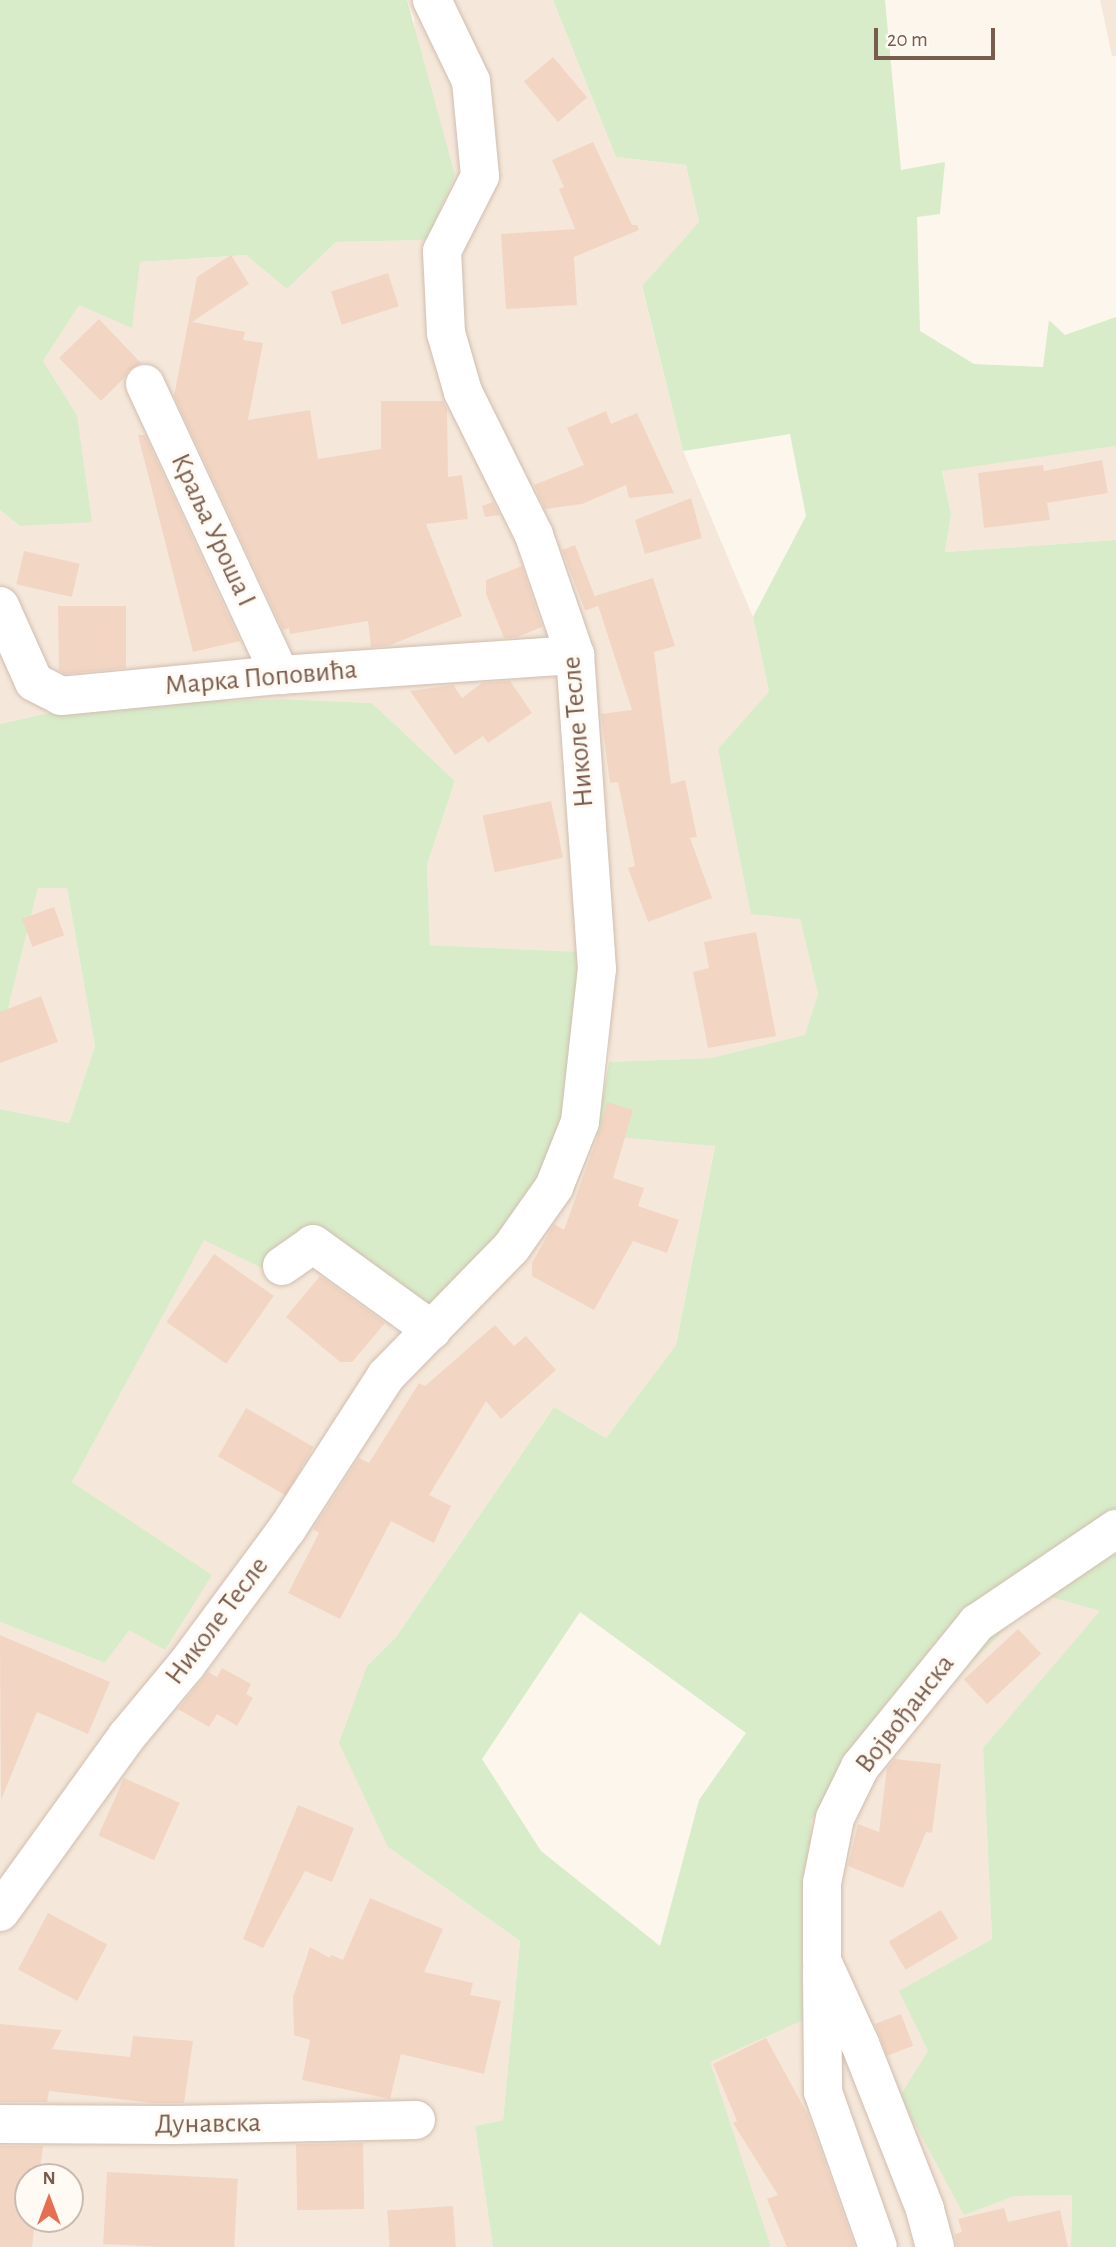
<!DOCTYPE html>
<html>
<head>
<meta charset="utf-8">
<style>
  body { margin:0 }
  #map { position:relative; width:1116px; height:2247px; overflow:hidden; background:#fdf6ec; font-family:"Alegreya Sans",sans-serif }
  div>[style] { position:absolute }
  .residential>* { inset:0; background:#f5e8da }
  .green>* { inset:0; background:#d8ecc9 }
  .building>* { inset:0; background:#f3d5c3; transform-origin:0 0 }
  .roads { filter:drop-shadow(0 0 2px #d1beb0) drop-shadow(0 0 2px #d1beb0) }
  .minor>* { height:38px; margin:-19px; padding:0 19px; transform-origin:19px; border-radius:19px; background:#fff }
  span { translate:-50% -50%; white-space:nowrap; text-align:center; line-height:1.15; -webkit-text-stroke:6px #fffaf3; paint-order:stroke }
  .street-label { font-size:28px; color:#7a5c4d }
  .north { position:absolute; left:14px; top:2163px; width:70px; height:70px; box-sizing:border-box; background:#fffaf3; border:2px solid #cabbb1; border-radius:50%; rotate:0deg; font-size:19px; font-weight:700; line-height:28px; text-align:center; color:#7a5c4d }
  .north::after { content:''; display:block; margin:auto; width:24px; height:32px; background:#e76f51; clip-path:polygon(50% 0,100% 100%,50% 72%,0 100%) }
  .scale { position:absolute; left:874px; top:28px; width:121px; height:32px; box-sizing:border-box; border:4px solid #7a5c4d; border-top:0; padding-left:9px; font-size:21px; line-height:24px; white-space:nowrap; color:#7a5c4d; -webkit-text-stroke:5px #fffaf3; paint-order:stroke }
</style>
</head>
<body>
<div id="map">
  <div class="residential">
    <i style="clip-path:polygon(407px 0,553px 0,616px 157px,686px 165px,699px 222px,642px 287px,683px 451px,753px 617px,769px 692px,800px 919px,818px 994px,806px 1035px,711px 1058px,609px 1062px,612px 954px,430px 945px,427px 865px,455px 781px,372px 703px,282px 699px,83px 705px,0 724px,0 510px,20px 526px,77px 415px,43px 361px,79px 304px,139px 262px,246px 255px,287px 289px,336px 242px,427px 240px,414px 18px)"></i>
    <i style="clip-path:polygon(1100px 0,1116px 0,1116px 56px,1112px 56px)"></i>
    <i style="clip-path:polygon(1116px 446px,1116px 540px,945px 552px,951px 514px,942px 470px)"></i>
    <i style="clip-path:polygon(38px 888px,67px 888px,95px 1046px,69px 1123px,0 1109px,0 1041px)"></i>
    <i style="clip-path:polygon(evenodd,566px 1129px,596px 1135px,715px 1145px,676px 1345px,606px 1438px,554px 1407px,396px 1637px,367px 1666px,388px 1847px,520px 1941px,503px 2120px,475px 2126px,493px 2247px,0 2247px,0 1622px,105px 1663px,129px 1629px,212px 1576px,72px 1482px,204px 1239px,272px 1273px,566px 1129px,28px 2177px,70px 2177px,70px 2219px,28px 2219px,28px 2177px)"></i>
    <i style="clip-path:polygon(1041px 1593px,1101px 1611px,983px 1748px,992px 1939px,900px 1991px,928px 2051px,964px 2214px,1014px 2196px,1072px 2194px,1071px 2247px,771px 2247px,709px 2062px,803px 2019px,810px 1820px)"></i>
  </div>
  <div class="green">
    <i style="clip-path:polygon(0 0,407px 0,455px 175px,427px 240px,336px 242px,287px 289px,246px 255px,140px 262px,132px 328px,79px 305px,43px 361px,77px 415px,92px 522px,20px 526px,0 510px)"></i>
    <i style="clip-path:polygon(evenodd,553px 0,885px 0,901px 170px,945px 162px,940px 214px,917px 217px,920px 331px,974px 364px,1043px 367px,1049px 320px,1065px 335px,1116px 317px,1116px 446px,942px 471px,951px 514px,945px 552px,1116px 540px,1116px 2247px,1071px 2247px,1072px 2195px,1014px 2196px,964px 2215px,900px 2096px,928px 2051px,899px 1991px,992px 1939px,983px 1748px,1100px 1611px,1041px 1594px,811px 1820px,803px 2020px,710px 2062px,771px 2247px,493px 2247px,475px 2126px,503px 2120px,520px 1941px,388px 1847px,339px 1743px,367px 1666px,396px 1637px,554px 1407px,606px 1438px,676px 1345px,715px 1146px,596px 1135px,609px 1062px,711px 1058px,805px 1035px,818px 994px,800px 919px,751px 914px,718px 749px,769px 692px,753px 617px,806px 516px,790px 434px,683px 451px,642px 286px,699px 222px,686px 165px,616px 157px,553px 0,580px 1612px,746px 1733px,699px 1800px,660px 1946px,541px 1851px,482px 1759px,580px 1612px)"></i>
    <i style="clip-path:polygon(282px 699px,372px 703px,455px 781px,427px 865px,430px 945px,579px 952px,566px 1129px,530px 1199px,432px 1324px,313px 1244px,272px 1273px,204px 1240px,72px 1482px,212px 1575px,165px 1650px,129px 1630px,105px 1663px,0 1622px,0 1109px,69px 1123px,95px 1046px,67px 888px,38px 888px,0 1041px,0 724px,83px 705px)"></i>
  </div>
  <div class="building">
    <i style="left:553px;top:57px;width:53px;height:38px;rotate:50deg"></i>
    <i style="clip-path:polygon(593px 142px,632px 225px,637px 225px,639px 230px,574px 257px,577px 305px,506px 309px,501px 234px,575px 229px,559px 189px,564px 187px,552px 160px)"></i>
    <i style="clip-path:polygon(231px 255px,249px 284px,192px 322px,245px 332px,243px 340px,263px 343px,248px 420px,310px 410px,318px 459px,381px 449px,381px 401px,443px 401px,447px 409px,448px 477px,462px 475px,468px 519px,426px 524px,462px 616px,388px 646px,371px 647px,368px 621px,290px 634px,289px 628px,283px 630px,174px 396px,197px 277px)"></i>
    <i style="left:388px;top:273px;width:35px;height:60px;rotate:72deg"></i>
    <i style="clip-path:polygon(99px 319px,141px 363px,128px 371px,124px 378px,101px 401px,59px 358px)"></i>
    <i style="clip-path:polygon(606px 411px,611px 424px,637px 413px,674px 493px,629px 498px,626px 485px,582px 504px,545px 509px,534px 485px,584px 465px,567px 428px)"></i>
    <i style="clip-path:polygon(138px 435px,145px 435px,240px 641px,193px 652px)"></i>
    <i style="clip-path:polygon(1102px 460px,1108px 493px,1047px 503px,1050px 520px,984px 528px,978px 473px,1043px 465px,1044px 471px)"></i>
    <i style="clip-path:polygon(691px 498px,702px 538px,645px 554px,635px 520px)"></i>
    <i style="clip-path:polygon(493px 502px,500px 515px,485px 517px,482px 506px)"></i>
    <i style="left:575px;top:545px;width:65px;height:14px;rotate:69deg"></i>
    <i style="left:24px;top:551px;width:57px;height:34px;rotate:13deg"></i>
    <i style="clip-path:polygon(522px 566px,542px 627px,517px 637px,504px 638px,486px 594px,486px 580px)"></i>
    <i style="clip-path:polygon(653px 578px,675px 646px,654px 652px,671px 784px,685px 780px,697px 837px,690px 838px,712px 898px,648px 922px,628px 868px,635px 866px,618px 782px,610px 783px,601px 714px,632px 710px,595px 596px)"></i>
    <i style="clip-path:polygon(58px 606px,126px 606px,126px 668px,65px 674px,59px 670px)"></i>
    <i style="clip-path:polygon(510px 681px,532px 713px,488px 743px,483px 736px,455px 755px,410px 691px,453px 685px,462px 698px,482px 683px)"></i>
    <i style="left:551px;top:801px;width:58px;height:70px;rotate:78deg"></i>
    <i style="left:54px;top:907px;width:30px;height:34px;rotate:70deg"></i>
    <i style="clip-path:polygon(756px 932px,776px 1036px,708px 1048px,693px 972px,709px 968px,704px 942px)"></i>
    <i style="clip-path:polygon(41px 996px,58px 1042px,0 1063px,0 1012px)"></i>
    <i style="clip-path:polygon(607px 1102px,633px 1110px,613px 1178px,644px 1188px,638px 1206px,679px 1220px,667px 1253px,633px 1241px,594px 1310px,532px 1276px,532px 1263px,554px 1224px,564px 1230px,600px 1130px)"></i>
    <i style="left:214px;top:1254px;width:73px;height:83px;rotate:35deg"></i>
    <i style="clip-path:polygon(320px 1276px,385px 1323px,352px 1362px,340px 1362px,286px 1317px)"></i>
    <i style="clip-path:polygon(495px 1325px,514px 1346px,526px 1336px,556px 1370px,501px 1419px,486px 1401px,429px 1495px,451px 1506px,434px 1543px,391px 1521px,340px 1619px,288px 1593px,319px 1533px,313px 1529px,359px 1458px,369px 1463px,419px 1383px,425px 1386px)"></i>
    <i style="left:246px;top:1408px;width:78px;height:56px;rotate:30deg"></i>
    <i style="left:1018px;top:1629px;width:34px;height:74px;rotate:47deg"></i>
    <i style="clip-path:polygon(0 1635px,110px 1682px,88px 1734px,37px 1712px,1px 1800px)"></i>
    <i style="clip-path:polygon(222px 1668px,251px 1684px,246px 1694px,253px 1698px,237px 1726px,217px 1714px,209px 1727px,178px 1709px,208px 1672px,217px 1677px)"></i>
    <i style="clip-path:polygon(895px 1759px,941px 1764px,932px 1833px,926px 1832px,903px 1888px,848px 1866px,858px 1824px,879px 1832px,887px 1768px)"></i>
    <i style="left:124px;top:1778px;width:61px;height:63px;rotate:24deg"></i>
    <i style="clip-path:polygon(298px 1805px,354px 1828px,332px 1882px,305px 1871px,263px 1948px,243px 1939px)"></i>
    <i style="clip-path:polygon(370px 1898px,443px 1929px,424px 1972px,473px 1983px,470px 1995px,501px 2001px,484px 2074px,401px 2054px,390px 2099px,302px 2080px,310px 2040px,294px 2035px,293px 1997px,310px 1947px,330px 1958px,331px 1955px,343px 1960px)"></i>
    <i style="left:941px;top:1910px;width:33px;height:61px;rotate:59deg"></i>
    <i style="left:48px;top:1913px;width:67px;height:64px;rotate:28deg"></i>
    <i style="left:901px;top:2014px;width:34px;height:28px;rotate:69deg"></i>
    <i style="clip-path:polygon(0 2024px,62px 2030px,52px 2049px,130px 2057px,133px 2036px,193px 2041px,184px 2103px,154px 2103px,49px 2091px,47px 2102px,0 2102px)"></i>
    <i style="clip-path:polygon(766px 2038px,808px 2115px,855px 2247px,787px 2247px,767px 2199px,778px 2195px,733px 2123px,737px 2121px,713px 2064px)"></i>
    <i style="left:363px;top:2143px;width:66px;height:67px;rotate:89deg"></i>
    <i style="clip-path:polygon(0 2146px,43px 2146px,39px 2177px,28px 2177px,28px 2219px,35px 2219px,32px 2247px,0 2247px)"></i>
    <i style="left:107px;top:2172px;width:131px;height:72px;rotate:3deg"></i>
    <i style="left:453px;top:2206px;width:41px;height:66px;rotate:86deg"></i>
    <i style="clip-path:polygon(1004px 2208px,1008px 2222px,1060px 2210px,1068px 2247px,957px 2247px,955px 2234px,962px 2232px,958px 2219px)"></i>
  </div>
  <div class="roads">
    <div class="minor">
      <i style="left:145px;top:384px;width:321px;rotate:65.1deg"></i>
      <i style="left:0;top:606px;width:83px;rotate:65.9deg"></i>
      <i style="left:34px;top:682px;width:30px;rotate:27deg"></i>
      <i style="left:61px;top:696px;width:220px;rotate:-5.5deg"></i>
      <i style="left:280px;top:675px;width:296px;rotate:-3.9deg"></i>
      <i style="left:282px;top:1266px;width:38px;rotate:-35deg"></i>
      <i style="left:313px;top:1244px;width:147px;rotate:35.9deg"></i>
      <i style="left:0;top:1912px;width:217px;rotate:-54.2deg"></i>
      <i style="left:127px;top:1736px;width:94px;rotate:-50.2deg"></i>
      <i style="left:187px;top:1664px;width:168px;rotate:-53.5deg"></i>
      <i style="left:287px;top:1529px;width:182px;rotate:-57.1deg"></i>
      <i style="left:386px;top:1376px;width:179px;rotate:-45.7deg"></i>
      <i style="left:511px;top:1248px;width:75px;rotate:-54.8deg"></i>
      <i style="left:554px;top:1187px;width:70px;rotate:-68.2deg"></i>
      <i style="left:580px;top:1122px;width:154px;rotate:-83.7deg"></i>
      <i style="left:597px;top:969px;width:315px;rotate:-94deg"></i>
      <i style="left:575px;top:655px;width:127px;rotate:-108.9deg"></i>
      <i style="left:534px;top:535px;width:160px;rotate:-116.4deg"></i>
      <i style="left:463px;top:392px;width:61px;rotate:-106.1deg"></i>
      <i style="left:446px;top:333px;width:82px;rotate:-92.8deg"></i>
      <i style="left:442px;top:251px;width:84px;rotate:-63.1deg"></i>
      <i style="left:480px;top:176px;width:95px;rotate:-95.4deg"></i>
      <i style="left:471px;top:81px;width:90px;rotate:-115.7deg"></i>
      <i style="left:822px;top:1970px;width:122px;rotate:89.5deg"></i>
      <i style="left:823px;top:2092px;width:164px;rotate:70.5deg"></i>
      <i style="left:0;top:2124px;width:175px;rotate:0.3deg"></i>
      <i style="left:175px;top:2125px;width:241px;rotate:-1.2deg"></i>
      <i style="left:935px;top:2247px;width:39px;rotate:-105deg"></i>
      <i style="left:925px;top:2209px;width:177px;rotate:-111.5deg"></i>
      <i style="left:860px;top:2044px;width:91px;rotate:-114.6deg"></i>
      <i style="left:822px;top:1961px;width:78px;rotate:-90deg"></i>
      <i style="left:822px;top:1883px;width:66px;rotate:-78.7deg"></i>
      <i style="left:835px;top:1818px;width:57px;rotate:-63.9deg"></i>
      <i style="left:860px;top:1767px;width:186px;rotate:-50.9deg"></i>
      <i style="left:977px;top:1623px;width:168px;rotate:-34.1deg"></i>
    </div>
  </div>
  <div class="street-label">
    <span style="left:213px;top:530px;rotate:65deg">Краља Уроша I</span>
    <span style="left:261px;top:678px;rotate:-5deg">Марка Поповића</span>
    <span style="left:578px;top:732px;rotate:-95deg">Николе Тесле</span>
    <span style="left:217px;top:1621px;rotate:-53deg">Николе Тесле</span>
    <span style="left:905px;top:1714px;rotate:-52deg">Војвођанска</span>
    <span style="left:208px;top:2124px;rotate:-1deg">Дунавска</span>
  </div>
  <div class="north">N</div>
  <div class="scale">20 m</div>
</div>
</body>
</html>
